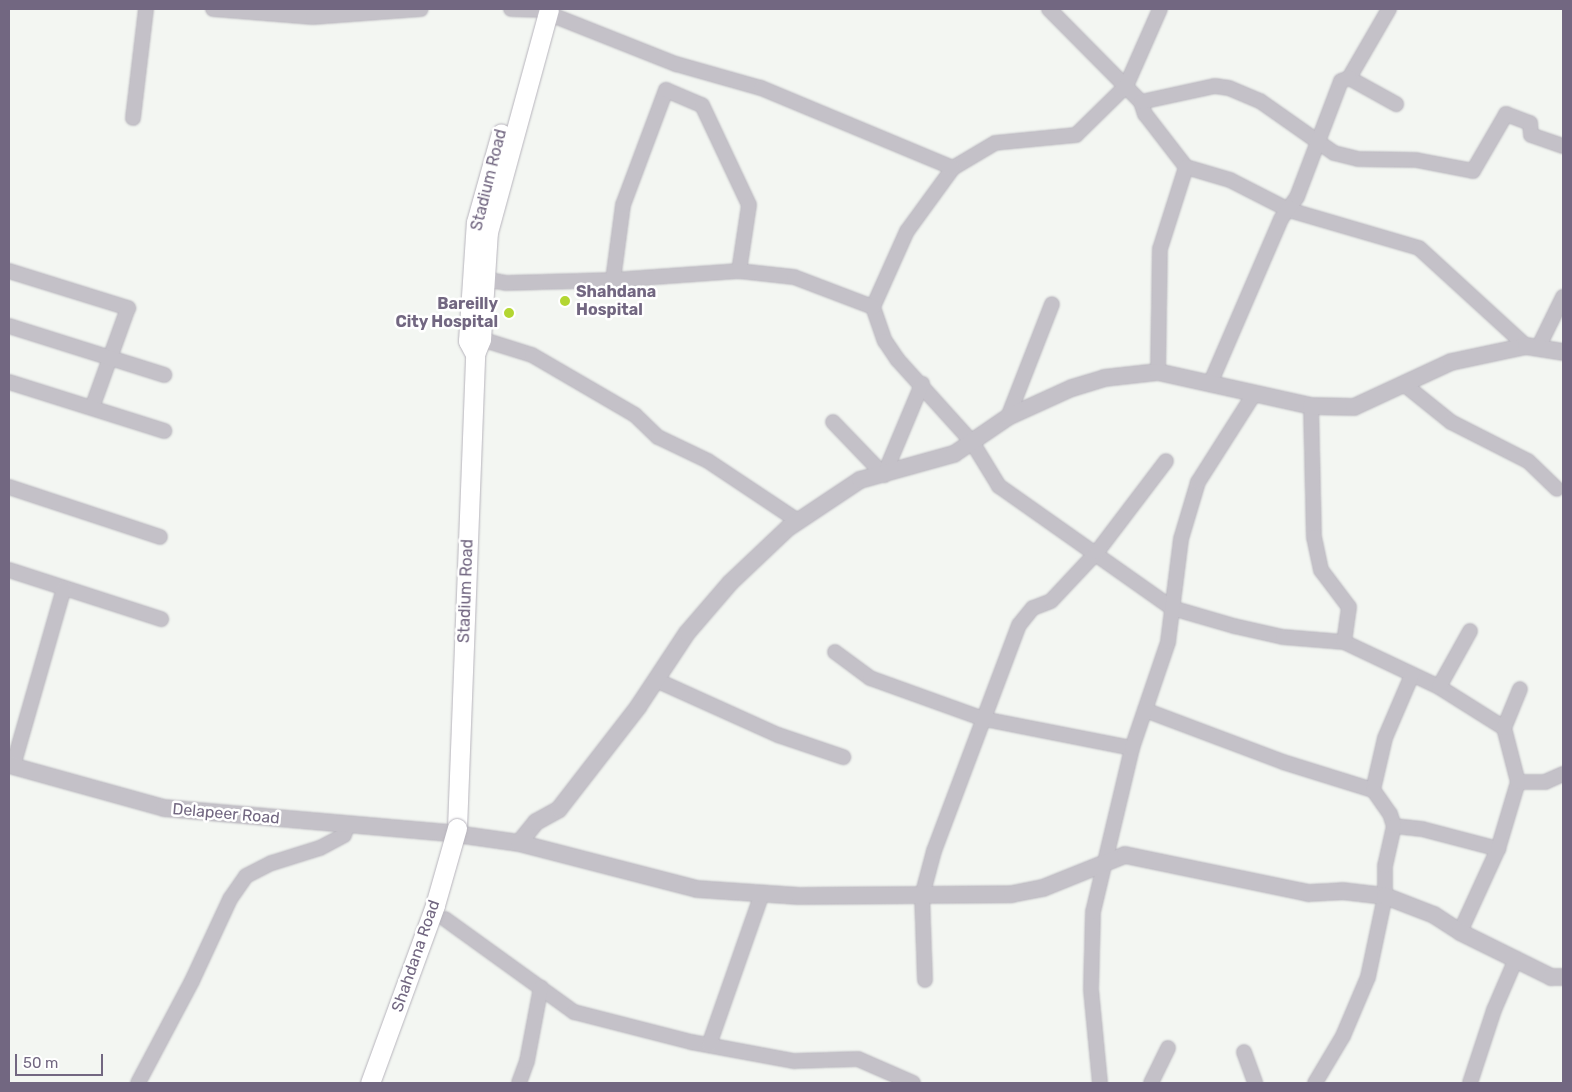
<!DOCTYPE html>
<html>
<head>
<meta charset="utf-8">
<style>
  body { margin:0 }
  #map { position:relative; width:1572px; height:1092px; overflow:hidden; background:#f3f6f2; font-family:Rubik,sans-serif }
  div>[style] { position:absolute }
  .roads { filter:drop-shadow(0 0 1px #b7b4bc) drop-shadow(0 0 1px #b7b4bc) }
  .minor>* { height:14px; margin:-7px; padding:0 7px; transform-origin:7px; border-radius:7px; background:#c4c1c8 }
  .tertiary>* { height:16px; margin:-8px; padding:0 8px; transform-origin:8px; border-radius:8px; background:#c4c1c8 }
  .secondary>* { height:19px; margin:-9.5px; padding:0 9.5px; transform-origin:9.5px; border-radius:9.5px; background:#fff }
  .bridges { filter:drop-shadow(0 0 1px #b7b4bc) drop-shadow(0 0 1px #b7b4bc) }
  .secondary-bridge>* { height:19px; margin:-9.5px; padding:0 9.5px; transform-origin:9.5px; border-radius:9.5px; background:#fff }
  .dots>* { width:14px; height:14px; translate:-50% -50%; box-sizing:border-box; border:2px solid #fff; border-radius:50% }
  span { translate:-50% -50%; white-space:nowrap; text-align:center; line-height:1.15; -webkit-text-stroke:5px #fff; paint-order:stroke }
  .street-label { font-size:16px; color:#726781 }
  .poi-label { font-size:16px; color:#726781; font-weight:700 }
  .left { translate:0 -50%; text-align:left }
  .right { translate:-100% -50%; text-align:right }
  .frame { position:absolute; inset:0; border:10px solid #726781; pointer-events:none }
  .scale { position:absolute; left:15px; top:1054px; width:88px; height:22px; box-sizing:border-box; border:2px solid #726781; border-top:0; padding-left:6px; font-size:15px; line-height:18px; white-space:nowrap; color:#726781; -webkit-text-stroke:4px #fff; paint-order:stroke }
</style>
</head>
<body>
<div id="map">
  <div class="roads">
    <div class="minor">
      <i style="left:213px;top:9px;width:100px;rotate:4.6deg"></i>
      <i style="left:313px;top:17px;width:108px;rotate:-4.2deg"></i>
      <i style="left:511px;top:9px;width:24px;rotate:2deg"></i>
      <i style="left:1049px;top:9px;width:131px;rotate:45.3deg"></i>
      <i style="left:1141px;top:102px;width:13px;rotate:72deg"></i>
      <i style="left:1145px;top:114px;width:67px;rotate:52.3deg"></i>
      <i style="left:1186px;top:167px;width:46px;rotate:16.5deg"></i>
      <i style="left:1230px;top:180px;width:66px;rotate:27deg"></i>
      <i style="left:1289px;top:210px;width:135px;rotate:16.3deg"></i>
      <i style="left:1419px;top:248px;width:145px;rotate:42.5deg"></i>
      <i style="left:1160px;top:9px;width:84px;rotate:113.8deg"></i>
      <i style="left:1126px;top:86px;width:70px;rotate:135.6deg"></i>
      <i style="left:1076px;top:135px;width:81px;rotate:174.4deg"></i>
      <i style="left:995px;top:143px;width:49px;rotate:149.2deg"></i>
      <i style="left:953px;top:168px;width:78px;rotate:126.1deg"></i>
      <i style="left:907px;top:231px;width:83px;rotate:114.1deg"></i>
      <i style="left:873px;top:307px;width:36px;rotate:71deg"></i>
      <i style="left:885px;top:341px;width:22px;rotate:56deg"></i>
      <i style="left:897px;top:359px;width:112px;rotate:47.9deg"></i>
      <i style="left:972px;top:442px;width:52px;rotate:58.5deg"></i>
      <i style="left:999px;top:486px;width:212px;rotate:35.2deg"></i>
      <i style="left:1172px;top:608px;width:65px;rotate:16.2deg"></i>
      <i style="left:1234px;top:626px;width:50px;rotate:12.7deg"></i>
      <i style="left:1283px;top:637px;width:61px;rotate:4.7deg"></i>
      <i style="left:1344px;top:642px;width:105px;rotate:25.3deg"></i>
      <i style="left:1439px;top:687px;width:77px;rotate:32.2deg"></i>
      <i style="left:1389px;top:9px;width:80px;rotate:120.1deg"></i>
      <i style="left:1349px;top:78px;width:54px;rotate:29deg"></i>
      <i style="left:547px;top:13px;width:139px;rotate:21.6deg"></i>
      <i style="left:676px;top:64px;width:88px;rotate:15.8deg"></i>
      <i style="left:761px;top:88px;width:208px;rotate:22.6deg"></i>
      <i style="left:1141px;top:102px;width:76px;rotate:-12.2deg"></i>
      <i style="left:1215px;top:86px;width:14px;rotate:8deg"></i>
      <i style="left:1229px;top:88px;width:34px;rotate:23deg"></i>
      <i style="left:1260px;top:101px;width:90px;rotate:35.1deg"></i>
      <i style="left:1334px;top:153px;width:25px;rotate:14deg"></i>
      <i style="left:1358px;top:159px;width:58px;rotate:1deg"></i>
      <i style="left:1416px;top:160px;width:58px;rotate:10.9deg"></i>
      <i style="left:1473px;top:171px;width:66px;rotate:-59.9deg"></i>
      <i style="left:1506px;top:114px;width:26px;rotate:21deg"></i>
      <i style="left:1530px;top:123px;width:12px;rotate:85deg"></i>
      <i style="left:1531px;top:135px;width:34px;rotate:19deg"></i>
      <i style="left:133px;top:118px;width:110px;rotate:-83.2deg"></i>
      <i style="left:9px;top:271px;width:125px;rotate:17.3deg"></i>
      <i style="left:128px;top:308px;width:106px;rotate:109.8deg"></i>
      <i style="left:484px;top:279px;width:22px;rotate:10deg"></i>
      <i style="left:506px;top:283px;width:107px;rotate:-1.6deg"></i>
      <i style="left:613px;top:280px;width:126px;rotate:-4.1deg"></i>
      <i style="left:739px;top:271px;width:55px;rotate:6.2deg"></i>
      <i style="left:794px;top:277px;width:85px;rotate:20.8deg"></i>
      <i style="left:613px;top:280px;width:76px;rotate:-82.4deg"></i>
      <i style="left:623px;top:205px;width:123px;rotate:-69.5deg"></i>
      <i style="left:666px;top:90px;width:39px;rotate:23deg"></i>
      <i style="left:702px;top:105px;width:110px;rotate:64.8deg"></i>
      <i style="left:749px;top:205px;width:67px;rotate:98.6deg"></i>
      <i style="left:9px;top:326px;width:163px;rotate:17.5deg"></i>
      <i style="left:481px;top:339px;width:53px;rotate:17.4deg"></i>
      <i style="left:532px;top:355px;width:119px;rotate:30.2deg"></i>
      <i style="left:635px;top:415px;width:32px;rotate:44deg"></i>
      <i style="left:658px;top:437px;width:55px;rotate:25.6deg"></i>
      <i style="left:708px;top:461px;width:108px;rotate:33.7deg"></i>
      <i style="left:1538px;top:348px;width:57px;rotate:-63.9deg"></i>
      <i style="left:1158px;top:372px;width:123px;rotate:-89.1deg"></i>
      <i style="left:1160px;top:249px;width:86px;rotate:-72.4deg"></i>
      <i style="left:9px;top:382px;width:163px;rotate:17.5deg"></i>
      <i style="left:1210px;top:384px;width:180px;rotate:-66.7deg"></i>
      <i style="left:1281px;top:219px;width:27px;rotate:-54deg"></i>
      <i style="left:1297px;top:197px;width:124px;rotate:-69.2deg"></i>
      <i style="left:1341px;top:81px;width:9px;rotate:-21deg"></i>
      <i style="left:1405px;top:385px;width:59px;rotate:38.8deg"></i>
      <i style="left:1451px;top:422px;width:86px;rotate:26.9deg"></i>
      <i style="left:1528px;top:461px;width:40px;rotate:44deg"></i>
      <i style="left:1311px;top:406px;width:131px;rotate:88.7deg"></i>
      <i style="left:1314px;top:537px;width:34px;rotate:78deg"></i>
      <i style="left:1321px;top:570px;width:46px;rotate:52.9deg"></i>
      <i style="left:1349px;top:607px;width:35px;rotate:98deg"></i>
      <i style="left:1008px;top:417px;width:121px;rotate:-68.7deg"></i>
      <i style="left:833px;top:422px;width:74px;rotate:46.1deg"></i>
      <i style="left:884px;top:475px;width:99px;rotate:-67.3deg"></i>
      <i style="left:9px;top:487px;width:159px;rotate:18.3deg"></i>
      <i style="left:9px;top:570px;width:160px;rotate:17.9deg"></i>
      <i style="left:835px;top:652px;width:44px;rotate:36.6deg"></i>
      <i style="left:870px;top:678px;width:121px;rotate:19.8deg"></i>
      <i style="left:984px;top:719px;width:151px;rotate:11.1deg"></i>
      <i style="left:656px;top:680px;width:134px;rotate:24.3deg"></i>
      <i style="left:778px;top:735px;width:69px;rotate:18.7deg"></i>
      <i style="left:1439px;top:687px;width:64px;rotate:-61deg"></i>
      <i style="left:1145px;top:710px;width:147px;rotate:20.6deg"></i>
      <i style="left:1283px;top:762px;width:94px;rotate:17.3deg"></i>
      <i style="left:1373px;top:790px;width:53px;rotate:-77deg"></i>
      <i style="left:1385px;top:738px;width:69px;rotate:-66.8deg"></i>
      <i style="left:13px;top:766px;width:185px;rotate:-74deg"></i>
      <i style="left:1518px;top:782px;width:27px"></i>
      <i style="left:1545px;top:782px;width:20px;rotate:-24deg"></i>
      <i style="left:1394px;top:826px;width:28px;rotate:6deg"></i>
      <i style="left:1422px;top:829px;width:79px;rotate:14.7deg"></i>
      <i style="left:445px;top:919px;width:159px;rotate:35.8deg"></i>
      <i style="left:574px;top:1012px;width:121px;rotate:14.4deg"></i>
      <i style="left:691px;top:1042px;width:105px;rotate:10.5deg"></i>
      <i style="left:794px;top:1061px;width:64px;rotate:-1.8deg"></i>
      <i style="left:858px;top:1059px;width:60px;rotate:23.6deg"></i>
      <i style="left:1460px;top:932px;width:91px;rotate:-65.4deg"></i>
      <i style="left:1498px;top:849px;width:70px;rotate:-73.4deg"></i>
      <i style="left:1518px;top:782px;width:56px;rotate:-104.5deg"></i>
      <i style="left:1504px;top:728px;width:42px;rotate:-67.7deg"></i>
      <i style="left:925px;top:980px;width:84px;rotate:-92deg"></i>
      <i style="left:922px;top:896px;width:47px;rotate:-75.1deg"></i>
      <i style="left:934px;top:851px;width:241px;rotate:-69.4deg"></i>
      <i style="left:1019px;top:625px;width:22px;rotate:-51deg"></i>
      <i style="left:1033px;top:608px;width:19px;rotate:-21deg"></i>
      <i style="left:1051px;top:601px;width:67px;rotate:-46.8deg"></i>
      <i style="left:1097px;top:552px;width:114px;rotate:-52.8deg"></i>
      <i style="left:709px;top:1045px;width:160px;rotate:-70.7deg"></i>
      <i style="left:1244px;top:1052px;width:33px;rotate:70deg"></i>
      <i style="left:138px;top:1083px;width:115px;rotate:-62.1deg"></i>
      <i style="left:192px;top:981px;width:90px;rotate:-65.1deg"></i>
      <i style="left:230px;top:899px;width:28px;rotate:-55deg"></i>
      <i style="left:246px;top:876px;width:29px;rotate:-27deg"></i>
      <i style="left:272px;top:863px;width:50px;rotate:-17.4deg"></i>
      <i style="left:320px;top:848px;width:27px;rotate:-28deg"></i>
      <i style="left:344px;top:835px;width:12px;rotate:-70deg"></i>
      <i style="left:519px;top:1083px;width:23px;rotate:-70deg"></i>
      <i style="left:527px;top:1061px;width:75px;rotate:-79.3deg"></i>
      <i style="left:1100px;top:1083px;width:94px;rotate:-95.5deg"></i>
      <i style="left:1091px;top:989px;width:77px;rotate:-88.5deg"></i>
      <i style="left:1093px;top:912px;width:169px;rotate:-76.6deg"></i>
      <i style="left:1132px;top:748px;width:112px;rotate:-71.2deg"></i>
      <i style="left:1168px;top:642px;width:104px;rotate:-82.8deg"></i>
      <i style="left:1181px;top:539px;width:59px;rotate:-73.4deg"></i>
      <i style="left:1198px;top:482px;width:104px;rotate:-57.5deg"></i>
      <i style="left:1151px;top:1083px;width:39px;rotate:-64deg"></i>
      <i style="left:1315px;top:1083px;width:55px;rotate:-59.2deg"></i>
      <i style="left:1343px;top:1036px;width:64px;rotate:-67deg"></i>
      <i style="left:1368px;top:977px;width:83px;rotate:-78.1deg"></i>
      <i style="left:1385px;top:896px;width:30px;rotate:-90deg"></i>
      <i style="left:1385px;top:866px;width:41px;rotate:-77.3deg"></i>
      <i style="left:1394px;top:826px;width:13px;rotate:-108deg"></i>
      <i style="left:1390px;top:814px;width:29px;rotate:-125deg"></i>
      <i style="left:1470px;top:1083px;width:77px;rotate:-71.8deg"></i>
      <i style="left:1494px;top:1010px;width:56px;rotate:-66.7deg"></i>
    </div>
    <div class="tertiary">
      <i style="left:9px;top:765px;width:161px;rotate:15.5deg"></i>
      <i style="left:164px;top:808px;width:286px;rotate:5deg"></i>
      <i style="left:449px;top:833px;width:71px;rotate:8.1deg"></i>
      <i style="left:519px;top:843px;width:184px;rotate:14.5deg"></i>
      <i style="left:697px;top:889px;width:102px;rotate:3.9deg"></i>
      <i style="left:799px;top:896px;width:213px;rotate:-0.5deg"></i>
      <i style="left:1012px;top:894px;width:32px;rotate:-11deg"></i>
      <i style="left:1043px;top:888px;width:88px;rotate:-21.9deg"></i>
      <i style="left:1125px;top:855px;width:188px;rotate:11.7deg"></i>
      <i style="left:1309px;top:893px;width:33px;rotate:-3deg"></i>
      <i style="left:1342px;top:891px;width:43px;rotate:6.6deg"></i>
      <i style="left:1385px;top:896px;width:53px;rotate:21.2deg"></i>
      <i style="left:1434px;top:915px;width:31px;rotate:33deg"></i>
      <i style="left:1460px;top:932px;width:102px;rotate:26.3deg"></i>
      <i style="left:1551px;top:977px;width:12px"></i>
      <i style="left:519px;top:843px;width:27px;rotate:-51deg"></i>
      <i style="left:536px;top:822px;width:26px;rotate:-29deg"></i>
      <i style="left:559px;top:809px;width:129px;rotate:-52.2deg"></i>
      <i style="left:638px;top:707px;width:89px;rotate:-56.5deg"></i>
      <i style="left:687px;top:633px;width:66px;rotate:-49.3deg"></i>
      <i style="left:730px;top:583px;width:80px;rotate:-43.5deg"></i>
      <i style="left:788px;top:528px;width:87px;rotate:-33.7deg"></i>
      <i style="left:860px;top:480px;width:98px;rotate:-15.5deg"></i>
      <i style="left:954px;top:454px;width:65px;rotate:-34.4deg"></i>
      <i style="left:1008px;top:417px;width:70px;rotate:-24.4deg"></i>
      <i style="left:1072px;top:388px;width:34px;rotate:-17deg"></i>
      <i style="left:1104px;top:378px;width:54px;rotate:-6.3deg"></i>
      <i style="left:1158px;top:372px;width:157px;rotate:12.5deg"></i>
      <i style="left:1311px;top:406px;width:43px;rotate:1.3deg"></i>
      <i style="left:1354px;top:407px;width:107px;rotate:-24.9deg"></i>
      <i style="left:1451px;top:362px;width:77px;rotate:-12deg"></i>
      <i style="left:1526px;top:346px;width:37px;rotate:9deg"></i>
    </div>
    <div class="secondary">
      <i style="left:475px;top:354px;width:15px;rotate:-118deg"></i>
      <i style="left:468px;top:341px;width:119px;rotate:-86.2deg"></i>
      <i style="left:476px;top:222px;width:92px;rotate:-74.3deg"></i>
      <i style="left:457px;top:828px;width:474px;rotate:-87.8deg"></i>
      <i style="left:475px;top:354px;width:16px;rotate:-68deg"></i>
      <i style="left:481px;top:339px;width:107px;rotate:-86.3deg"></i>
      <i style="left:488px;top:232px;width:231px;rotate:-74.7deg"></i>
    </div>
  </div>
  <div class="bridges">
    <div class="secondary-bridge">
      <i style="left:370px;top:1083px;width:189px;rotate:-69.9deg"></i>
      <i style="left:435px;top:905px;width:80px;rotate:-74.1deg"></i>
    </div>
  </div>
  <div class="dots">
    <i style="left:565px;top:301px;background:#b3d632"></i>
    <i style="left:509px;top:313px;background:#b3d632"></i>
  </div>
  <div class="street-label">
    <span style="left:489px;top:180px;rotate:-76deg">Stadium Road</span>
    <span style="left:466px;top:591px;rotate:-88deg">Stadium Road</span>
    <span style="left:226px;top:814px;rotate:5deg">Delapeer Road</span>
    <span style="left:416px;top:956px;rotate:-71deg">Shahdana Road</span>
  </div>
  <div class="poi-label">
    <span class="left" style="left:576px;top:301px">Shahdana<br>Hospital</span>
    <span class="right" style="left:498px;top:313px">Bareilly<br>City Hospital</span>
  </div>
  <div class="frame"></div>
  <div class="scale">50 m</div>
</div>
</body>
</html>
